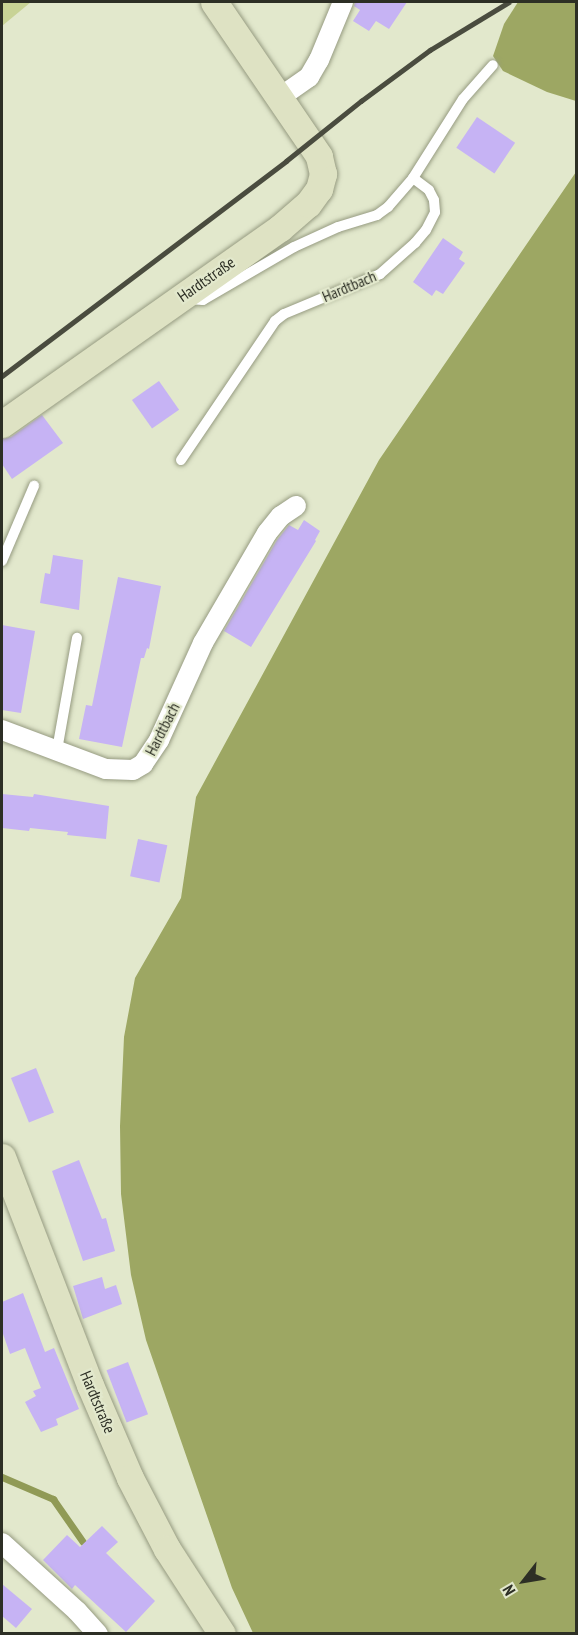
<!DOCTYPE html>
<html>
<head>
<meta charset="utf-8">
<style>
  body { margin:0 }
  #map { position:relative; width:578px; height:1635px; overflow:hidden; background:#e2e8cc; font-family:"PT Sans Narrow",sans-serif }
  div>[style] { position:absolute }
  .green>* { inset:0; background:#c8d395 }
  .forest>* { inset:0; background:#9da763 }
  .stream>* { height:7px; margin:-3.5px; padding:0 3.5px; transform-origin:3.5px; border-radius:3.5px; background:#909a56 }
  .building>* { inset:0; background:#c6b3f4; transform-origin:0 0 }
  .roads { filter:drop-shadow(0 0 2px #969b81) drop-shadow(0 0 2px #969b81) }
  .lane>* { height:10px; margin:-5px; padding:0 5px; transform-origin:5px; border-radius:5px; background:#fff }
  .street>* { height:20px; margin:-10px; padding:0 10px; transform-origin:10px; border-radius:10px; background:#fff }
  .secondary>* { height:27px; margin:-13.5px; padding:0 13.5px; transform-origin:13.5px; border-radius:13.5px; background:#dee2c3 }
  .rail>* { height:4.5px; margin:-2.25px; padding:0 2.25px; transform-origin:2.25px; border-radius:2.25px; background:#4a4c3f }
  span { translate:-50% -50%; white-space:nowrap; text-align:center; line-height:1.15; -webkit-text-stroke:4.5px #e2e8cc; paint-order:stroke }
  .street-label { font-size:16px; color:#2d2f25 }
  .frame { position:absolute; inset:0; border:3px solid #2d2f25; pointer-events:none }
  .north { position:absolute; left:494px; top:1551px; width:60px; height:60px; -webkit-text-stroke:4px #e2e8cc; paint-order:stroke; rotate:239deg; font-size:16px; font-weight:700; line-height:24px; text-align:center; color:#2d2f25 }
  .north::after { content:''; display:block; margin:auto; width:21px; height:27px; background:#2d2f25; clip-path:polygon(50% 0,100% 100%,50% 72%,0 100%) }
</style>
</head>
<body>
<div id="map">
  <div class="green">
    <i style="clip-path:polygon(2px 2px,31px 2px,2px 26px)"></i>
  </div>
  <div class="forest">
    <i style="clip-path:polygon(518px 2px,576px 2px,576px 101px,547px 92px,503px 71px,493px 56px,504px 24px)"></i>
    <i style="clip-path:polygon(576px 172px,576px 1633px,253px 1633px,232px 1588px,146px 1340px,131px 1275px,121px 1194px,120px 1126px,124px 1037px,135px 978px,181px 898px,196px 797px,379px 460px)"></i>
  </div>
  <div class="stream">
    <i style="left:2px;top:1477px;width:56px;rotate:23.3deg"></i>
    <i style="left:53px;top:1499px;width:52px;rotate:55.1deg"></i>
  </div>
  <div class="building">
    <i style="clip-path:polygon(355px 2px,407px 2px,389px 29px,376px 21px,369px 31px,353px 21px,360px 10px,354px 6px)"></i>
    <i style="left:477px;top:117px;width:46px;height:37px;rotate:34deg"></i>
    <i style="clip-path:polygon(443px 238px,463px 252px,459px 259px,465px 263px,443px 294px,436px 290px,432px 296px,413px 282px)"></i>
    <i style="left:159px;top:381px;width:35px;height:33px;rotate:55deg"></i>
    <i style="clip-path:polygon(42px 415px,63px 443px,12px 479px,2px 464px,2px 439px,11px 437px)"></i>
    <i style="clip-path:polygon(304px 520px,320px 531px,315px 540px,316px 541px,251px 647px,224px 631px,277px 540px,289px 525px,298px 530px)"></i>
    <i style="clip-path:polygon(53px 555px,83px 560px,79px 610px,40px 603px,45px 573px,50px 574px)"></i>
    <i style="clip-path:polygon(118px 577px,161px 586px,149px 649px,147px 648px,144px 658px,141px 658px,122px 747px,79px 739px,86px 705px,92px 706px)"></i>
    <i style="clip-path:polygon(2px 625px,35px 631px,21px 713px,2px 710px)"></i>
    <i style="clip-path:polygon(2px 794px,33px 797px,34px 794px,109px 806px,106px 839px,67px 835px,68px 832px,30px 828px,29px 831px,2px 828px)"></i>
    <i style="left:138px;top:839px;width:30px;height:38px;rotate:12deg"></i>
    <i style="left:36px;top:1068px;width:48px;height:27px;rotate:68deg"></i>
    <i style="clip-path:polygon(79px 1160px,102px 1219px,106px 1218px,115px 1251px,83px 1261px,52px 1171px)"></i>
    <i style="clip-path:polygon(102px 1277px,105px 1289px,116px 1285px,122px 1304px,83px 1319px,73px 1286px)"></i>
    <i style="clip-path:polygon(23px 1293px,45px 1352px,54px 1348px,79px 1409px,56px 1419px,58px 1425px,41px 1432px,25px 1402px,36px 1396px,33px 1391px,41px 1388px,25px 1348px,10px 1354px,2px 1331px,2px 1302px)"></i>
    <i style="left:128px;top:1362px;width:56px;height:23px;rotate:69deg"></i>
    <i style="clip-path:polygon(102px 1526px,118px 1542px,106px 1553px,155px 1601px,126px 1632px,75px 1585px,72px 1589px,43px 1560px,67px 1535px,80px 1547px)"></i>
    <i style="clip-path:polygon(2px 1584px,32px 1609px,16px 1628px,2px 1616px)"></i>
  </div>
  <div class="roads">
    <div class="lane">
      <i style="left:189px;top:299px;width:14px;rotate:4deg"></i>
      <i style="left:203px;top:300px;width:105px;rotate:-30.2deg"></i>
      <i style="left:294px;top:247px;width:48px;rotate:-24.4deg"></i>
      <i style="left:338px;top:227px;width:41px;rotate:-17.1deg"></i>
      <i style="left:377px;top:215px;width:14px;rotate:-36deg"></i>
      <i style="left:388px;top:207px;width:38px;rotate:-49deg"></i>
      <i style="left:413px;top:178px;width:93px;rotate:-57.7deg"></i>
      <i style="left:463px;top:99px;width:45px;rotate:-48.6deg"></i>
      <i style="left:181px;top:460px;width:168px;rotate:-55.9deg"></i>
      <i style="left:275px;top:321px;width:11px;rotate:-38deg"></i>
      <i style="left:284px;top:314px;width:104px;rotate:-22.6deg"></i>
      <i style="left:380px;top:274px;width:47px;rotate:-41.5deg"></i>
      <i style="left:415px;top:243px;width:17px;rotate:-50deg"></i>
      <i style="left:426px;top:230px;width:20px;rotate:-63deg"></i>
      <i style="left:435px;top:212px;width:12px;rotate:-95deg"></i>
      <i style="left:434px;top:200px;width:11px;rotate:-117deg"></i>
      <i style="left:429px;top:190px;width:20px;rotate:-143deg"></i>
      <i style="left:2px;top:561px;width:82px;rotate:-66.9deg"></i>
      <i style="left:57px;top:750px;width:114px;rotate:-79.9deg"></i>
    </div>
    <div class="street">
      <i style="left:279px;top:98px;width:37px;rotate:-35deg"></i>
      <i style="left:309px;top:77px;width:20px;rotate:-60deg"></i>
      <i style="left:319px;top:60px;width:63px;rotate:-67.5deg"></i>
      <i style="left:2px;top:730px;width:111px;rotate:20.6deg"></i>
      <i style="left:106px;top:769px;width:27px;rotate:2deg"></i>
      <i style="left:133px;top:770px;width:12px;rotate:-31deg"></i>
      <i style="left:143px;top:764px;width:29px;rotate:-56deg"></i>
      <i style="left:159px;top:740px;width:107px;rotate:-65.6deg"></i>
      <i style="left:203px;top:643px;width:127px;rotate:-59.8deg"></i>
      <i style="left:267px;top:533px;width:22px;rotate:-51deg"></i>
      <i style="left:281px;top:516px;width:18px;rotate:-34deg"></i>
      <i style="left:2px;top:1543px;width:101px;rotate:42.2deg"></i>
      <i style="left:77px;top:1611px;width:31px;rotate:48deg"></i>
    </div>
    <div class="secondary">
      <i style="left:2px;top:424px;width:340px;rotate:-35.2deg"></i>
      <i style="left:280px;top:228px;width:37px;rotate:-41deg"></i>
      <i style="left:308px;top:204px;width:19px;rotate:-54deg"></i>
      <i style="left:319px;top:189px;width:16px;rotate:-75deg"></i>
      <i style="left:323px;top:174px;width:18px;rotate:-103deg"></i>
      <i style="left:319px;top:156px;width:186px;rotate:-124.3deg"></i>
      <i style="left:2px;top:1157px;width:244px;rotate:68.9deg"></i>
      <i style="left:90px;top:1385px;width:101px;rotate:66.7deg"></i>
      <i style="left:130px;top:1478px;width:80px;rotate:62.5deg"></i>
      <i style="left:167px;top:1549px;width:101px;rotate:57.1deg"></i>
    </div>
  </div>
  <div class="rail">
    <i style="left:2px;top:376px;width:356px;rotate:-37.1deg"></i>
    <i style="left:286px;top:161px;width:96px;rotate:-38.7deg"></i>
    <i style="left:361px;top:101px;width:86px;rotate:-36.5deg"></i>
    <i style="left:430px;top:50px;width:92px;rotate:-31.3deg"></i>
  </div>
  <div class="street-label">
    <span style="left:206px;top:279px;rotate:-35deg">Hardtstraße</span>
    <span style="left:349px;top:286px;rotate:-23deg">Hardtbach</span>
    <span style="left:162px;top:729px;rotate:-63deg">Hardtbach</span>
    <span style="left:98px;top:1402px;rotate:67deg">Hardtstraße</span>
  </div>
  <div class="frame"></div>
  <div class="north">N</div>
</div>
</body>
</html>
